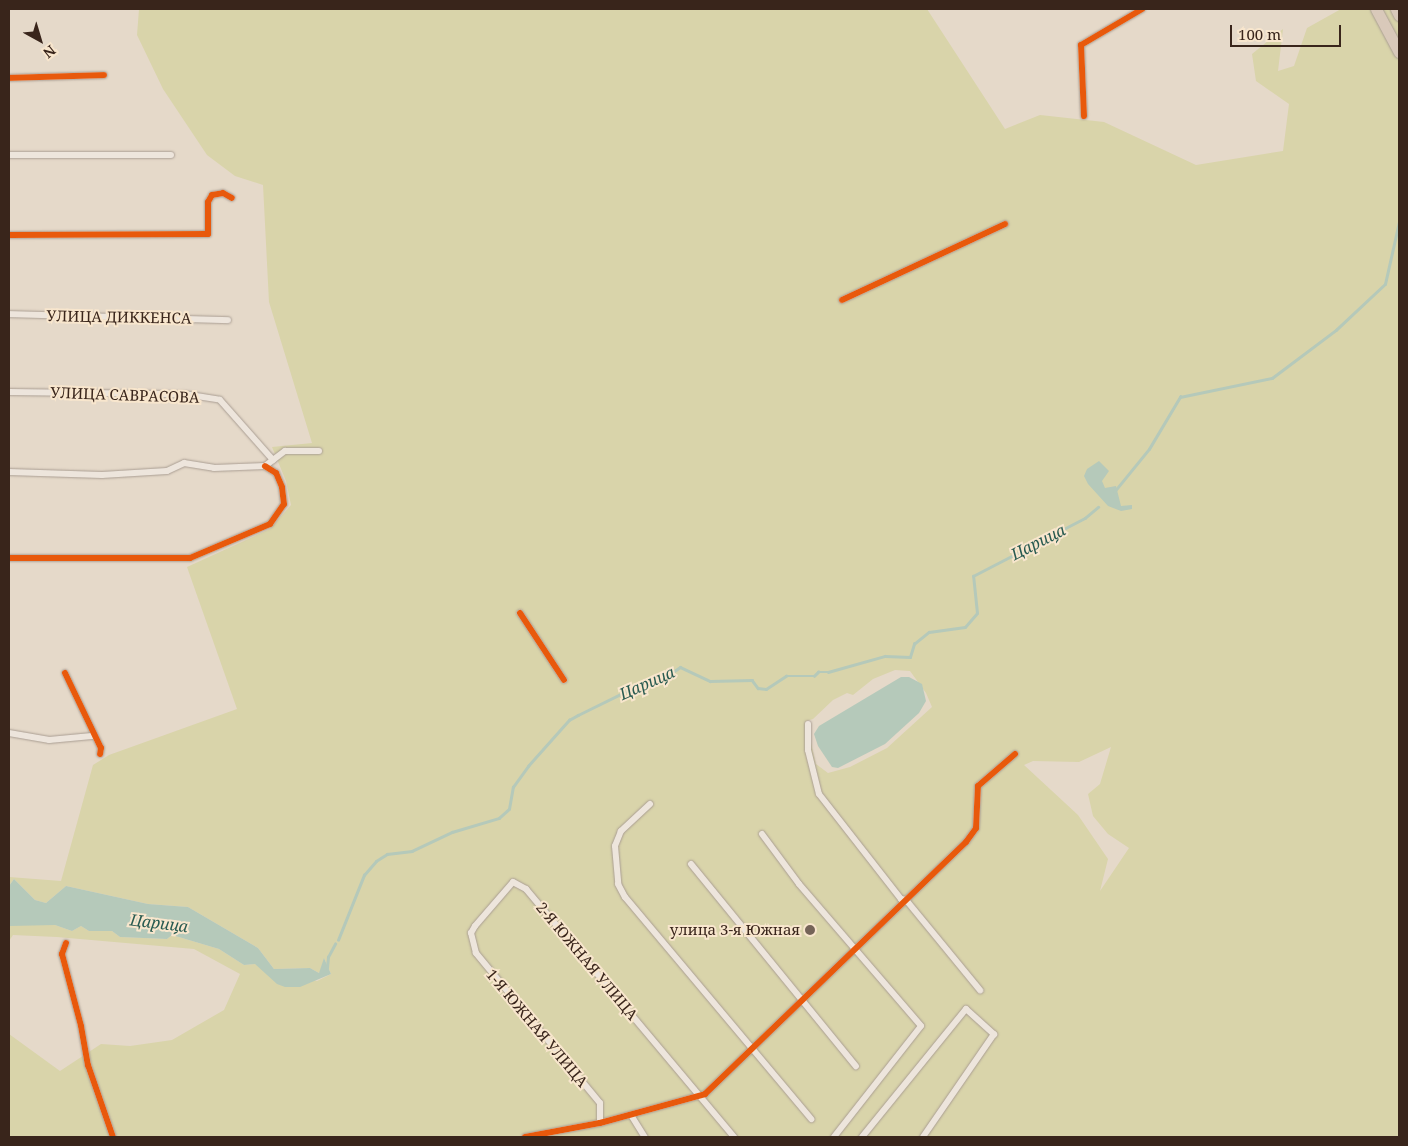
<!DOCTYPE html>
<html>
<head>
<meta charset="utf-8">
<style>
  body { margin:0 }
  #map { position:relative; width:1408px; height:1146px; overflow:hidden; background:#e5d9c9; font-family:"Noto Serif",serif }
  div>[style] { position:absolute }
  .green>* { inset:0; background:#d9d4aa }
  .water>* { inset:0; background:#b5c9ba }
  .stream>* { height:2.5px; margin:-1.25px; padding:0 1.25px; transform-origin:1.25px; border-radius:1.25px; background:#b5c9ba }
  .roads { filter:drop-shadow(0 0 1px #aa9e93) drop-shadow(0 0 1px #aa9e93) }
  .street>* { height:6px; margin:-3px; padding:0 3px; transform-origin:3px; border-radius:3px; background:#ede5dc }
  .highway>* { height:11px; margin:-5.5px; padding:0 5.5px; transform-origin:5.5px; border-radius:5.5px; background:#d9c9ba }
  .cycleway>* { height:6px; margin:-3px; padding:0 3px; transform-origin:3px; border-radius:3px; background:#e8590c }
  .dots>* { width:14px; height:14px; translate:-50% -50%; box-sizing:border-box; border:2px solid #f8e6cd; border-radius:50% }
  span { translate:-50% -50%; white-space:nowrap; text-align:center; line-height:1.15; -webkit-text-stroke:4px #f8e6cd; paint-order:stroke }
  .street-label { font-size:15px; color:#39251b }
  .poi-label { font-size:15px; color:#39251b }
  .right { translate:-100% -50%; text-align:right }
  .water-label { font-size:16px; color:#285a50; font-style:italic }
  .frame { position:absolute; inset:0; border:10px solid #39251b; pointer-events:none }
  .north { position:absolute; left:15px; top:15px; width:50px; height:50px; -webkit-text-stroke:4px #f8e6cd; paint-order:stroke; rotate:141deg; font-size:14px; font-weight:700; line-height:20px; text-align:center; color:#39251b }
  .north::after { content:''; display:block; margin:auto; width:18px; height:22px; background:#39251b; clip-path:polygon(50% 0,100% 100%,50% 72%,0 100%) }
  .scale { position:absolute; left:1230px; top:25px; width:111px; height:22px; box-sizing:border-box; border:2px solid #39251b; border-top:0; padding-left:6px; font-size:15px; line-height:18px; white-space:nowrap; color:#39251b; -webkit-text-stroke:4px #f8e6cd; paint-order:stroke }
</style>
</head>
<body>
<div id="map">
  <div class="green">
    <i style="clip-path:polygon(evenodd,139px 9px,927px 9px,1005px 129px,1040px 115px,1104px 122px,1196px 165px,1283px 151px,1289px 104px,1256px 81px,1252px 54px,1283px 29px,1278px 71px,1294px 66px,1307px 28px,1341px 9px,1399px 9px,1399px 1137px,9px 1137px,9px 1034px,60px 1071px,101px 1044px,130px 1046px,172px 1040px,224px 1010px,240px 974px,194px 949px,57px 937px,13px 935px,9px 941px,9px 925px,55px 925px,72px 931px,81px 926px,89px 931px,112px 931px,120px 937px,167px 939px,172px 935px,219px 949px,244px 965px,255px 964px,317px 981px,331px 974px,324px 958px,324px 967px,319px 973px,310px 968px,274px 969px,258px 948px,188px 907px,148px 904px,66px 886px,46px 903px,35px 900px,14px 879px,9px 886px,9px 877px,61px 881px,93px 765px,109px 755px,237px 709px,187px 567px,270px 529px,291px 505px,286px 481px,272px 447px,312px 443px,269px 302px,263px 185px,235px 176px,207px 155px,163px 89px,137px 35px,139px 9px,895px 670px,910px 671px,926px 693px,932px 707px,887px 748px,850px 767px,828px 773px,816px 764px,806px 721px,813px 719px,833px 700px,847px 693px,853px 695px,873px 679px,895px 670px,139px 9px,1111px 747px,1100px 784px,1088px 794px,1093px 816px,1108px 834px,1129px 848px,1100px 891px,1108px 859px,1078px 815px,1024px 765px,1033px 761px,1079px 762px,1111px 747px)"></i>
  </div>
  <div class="water">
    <i style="clip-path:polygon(1099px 461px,1109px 471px,1102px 481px,1105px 488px,1116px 486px,1121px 506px,1132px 505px,1132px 509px,1121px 511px,1108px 506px,1088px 484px,1084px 476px,1087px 469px)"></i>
    <i style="clip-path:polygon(901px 677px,909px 677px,922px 684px,926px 701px,919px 713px,885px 744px,838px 768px,832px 767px,818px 746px,814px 734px,819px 726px)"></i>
    <i style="clip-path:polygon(14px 879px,35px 900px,46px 903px,66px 886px,148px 904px,188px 907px,258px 948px,274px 969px,310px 968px,319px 973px,324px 958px,331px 974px,300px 987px,285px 987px,277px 984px,255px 964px,244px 965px,219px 949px,172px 935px,167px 939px,120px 937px,112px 931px,89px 931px,81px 926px,72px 931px,55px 925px,10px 926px,9px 886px)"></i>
  </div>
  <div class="stream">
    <i style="left:1114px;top:492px;width:55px;rotate:-50.9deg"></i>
    <i style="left:1149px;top:449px;width:61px;rotate:-59.2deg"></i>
    <i style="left:1180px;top:397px;width:94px;rotate:-11.7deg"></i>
    <i style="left:1272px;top:378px;width:80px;rotate:-36.9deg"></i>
    <i style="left:1336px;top:330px;width:67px;rotate:-43.2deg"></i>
    <i style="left:1385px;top:284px;width:64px;rotate:-77.3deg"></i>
    <i style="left:338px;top:940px;width:70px;rotate:-68.2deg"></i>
    <i style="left:364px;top:875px;width:18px;rotate:-49deg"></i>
    <i style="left:376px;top:861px;width:13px;rotate:-32deg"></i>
    <i style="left:387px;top:854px;width:25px;rotate:-7deg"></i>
    <i style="left:412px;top:851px;width:44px;rotate:-25.4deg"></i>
    <i style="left:452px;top:832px;width:49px;rotate:-16.6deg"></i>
    <i style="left:499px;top:818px;width:13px;rotate:-42deg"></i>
    <i style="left:509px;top:809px;width:22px;rotate:-80deg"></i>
    <i style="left:513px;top:787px;width:26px;rotate:-54deg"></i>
    <i style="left:528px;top:766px;width:62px;rotate:-48.3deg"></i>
    <i style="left:569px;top:720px;width:10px;rotate:-29deg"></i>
    <i style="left:578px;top:715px;width:70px;rotate:-26.2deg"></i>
    <i style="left:641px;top:684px;width:20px;rotate:-11deg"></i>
    <i style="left:661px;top:680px;width:23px;rotate:-34deg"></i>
    <i style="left:680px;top:667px;width:33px;rotate:25deg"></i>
    <i style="left:710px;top:681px;width:42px;rotate:-1.4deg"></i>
    <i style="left:752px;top:680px;width:10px;rotate:53deg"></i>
    <i style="left:758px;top:688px;width:8px;rotate:7deg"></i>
    <i style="left:766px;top:689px;width:24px;rotate:-33deg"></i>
    <i style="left:786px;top:676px;width:28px"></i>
    <i style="left:814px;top:676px;width:6px;rotate:-45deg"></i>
    <i style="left:818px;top:672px;width:10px"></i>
    <i style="left:828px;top:672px;width:59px;rotate:-15.7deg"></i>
    <i style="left:885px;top:656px;width:25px;rotate:2deg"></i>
    <i style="left:910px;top:657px;width:14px;rotate:-73deg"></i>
    <i style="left:914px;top:644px;width:19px;rotate:-39deg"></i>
    <i style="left:929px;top:632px;width:36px;rotate:-8deg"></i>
    <i style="left:965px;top:627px;width:18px;rotate:-49deg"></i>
    <i style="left:977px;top:613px;width:37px;rotate:-96deg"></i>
    <i style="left:973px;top:576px;width:126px;rotate:-27.4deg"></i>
    <i style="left:1085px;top:518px;width:17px;rotate:-40deg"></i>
    <i style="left:327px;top:968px;width:11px;rotate:-85deg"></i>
    <i style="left:328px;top:957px;width:15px;rotate:-62deg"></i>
  </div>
  <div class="roads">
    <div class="street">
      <i style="left:9px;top:78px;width:95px;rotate:-1.8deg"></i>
      <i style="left:1084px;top:116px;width:71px;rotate:-92.4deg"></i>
      <i style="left:1081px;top:45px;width:71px;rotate:-30.5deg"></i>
      <i style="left:9px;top:155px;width:162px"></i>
      <i style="left:9px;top:235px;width:199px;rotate:-0.3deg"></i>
      <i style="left:208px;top:234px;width:32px;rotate:-90deg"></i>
      <i style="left:208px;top:202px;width:8px;rotate:-60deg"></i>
      <i style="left:212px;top:195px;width:11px;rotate:-10deg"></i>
      <i style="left:223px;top:193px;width:10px;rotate:29deg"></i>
      <i style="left:842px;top:300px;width:180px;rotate:-25deg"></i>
      <i style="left:9px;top:314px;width:219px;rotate:1.6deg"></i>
      <i style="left:9px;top:392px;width:175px;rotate:0.7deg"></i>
      <i style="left:184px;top:394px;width:36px;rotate:9deg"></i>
      <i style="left:220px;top:400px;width:80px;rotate:48.5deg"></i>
      <i style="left:9px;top:472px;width:93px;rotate:1.8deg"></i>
      <i style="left:102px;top:475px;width:65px;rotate:-3.5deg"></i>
      <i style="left:167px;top:471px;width:19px;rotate:-25deg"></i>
      <i style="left:184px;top:463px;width:30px;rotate:9deg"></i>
      <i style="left:214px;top:468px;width:51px;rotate:-2.2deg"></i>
      <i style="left:265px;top:466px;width:25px;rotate:-37deg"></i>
      <i style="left:285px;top:451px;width:34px"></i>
      <i style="left:9px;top:558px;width:181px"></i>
      <i style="left:190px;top:558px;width:87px;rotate:-23deg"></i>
      <i style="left:270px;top:524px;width:24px;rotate:-55deg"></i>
      <i style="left:284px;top:504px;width:17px;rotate:-97deg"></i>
      <i style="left:282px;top:487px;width:15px;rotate:-113deg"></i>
      <i style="left:276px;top:473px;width:13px;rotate:-148deg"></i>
      <i style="left:520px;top:613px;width:80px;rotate:56.7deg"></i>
      <i style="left:65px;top:673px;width:83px;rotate:64.4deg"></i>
      <i style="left:101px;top:748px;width:6px;rotate:99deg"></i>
      <i style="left:808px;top:724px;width:26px;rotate:90deg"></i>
      <i style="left:808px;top:750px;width:45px;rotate:76deg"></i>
      <i style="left:819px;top:794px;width:133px;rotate:52deg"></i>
      <i style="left:901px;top:899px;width:5px;rotate:11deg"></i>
      <i style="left:906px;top:900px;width:117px;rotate:50.6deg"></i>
      <i style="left:9px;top:733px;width:41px;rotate:9.9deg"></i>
      <i style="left:49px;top:740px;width:43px;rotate:-5.3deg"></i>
      <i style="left:650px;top:804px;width:40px;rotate:137deg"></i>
      <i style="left:621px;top:831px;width:16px;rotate:112deg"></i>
      <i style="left:615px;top:846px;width:38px;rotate:85deg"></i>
      <i style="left:618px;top:884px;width:15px;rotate:62deg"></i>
      <i style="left:625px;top:897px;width:290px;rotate:50deg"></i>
      <i style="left:762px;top:834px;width:62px;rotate:53.5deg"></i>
      <i style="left:799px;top:884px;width:187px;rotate:49.3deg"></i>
      <i style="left:921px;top:1026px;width:141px;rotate:128.1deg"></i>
      <i style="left:691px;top:864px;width:261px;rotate:50.8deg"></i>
      <i style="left:66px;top:943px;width:12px;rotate:110deg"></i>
      <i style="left:62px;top:954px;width:74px;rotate:75.2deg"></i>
      <i style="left:81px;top:1026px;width:40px;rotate:80deg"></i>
      <i style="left:88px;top:1065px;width:76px;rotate:70.9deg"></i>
      <i style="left:631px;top:1115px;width:26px;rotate:58deg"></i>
      <i style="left:600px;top:1123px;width:20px;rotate:-90deg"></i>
      <i style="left:600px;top:1103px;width:195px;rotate:-129.6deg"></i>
      <i style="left:476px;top:953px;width:21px;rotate:-104deg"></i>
      <i style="left:471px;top:933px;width:8px;rotate:-60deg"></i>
      <i style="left:475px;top:926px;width:58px;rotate:-49.2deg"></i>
      <i style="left:513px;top:882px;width:15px;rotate:28deg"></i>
      <i style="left:526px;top:889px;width:324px;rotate:50deg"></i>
      <i style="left:525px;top:1137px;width:76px;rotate:-10.6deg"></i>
      <i style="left:600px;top:1123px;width:109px;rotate:-15.4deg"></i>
      <i style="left:705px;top:1094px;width:363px;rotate:-44deg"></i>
      <i style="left:966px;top:842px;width:17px;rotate:-54deg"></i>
      <i style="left:976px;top:828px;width:42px;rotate:-87.3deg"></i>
      <i style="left:978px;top:786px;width:49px;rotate:-40.9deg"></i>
      <i style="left:862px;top:1137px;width:165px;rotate:-50.9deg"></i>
      <i style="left:966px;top:1009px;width:38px;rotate:42deg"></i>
      <i style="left:994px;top:1034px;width:125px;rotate:124.6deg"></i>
    </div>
    <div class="highway">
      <i style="left:1376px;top:9px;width:49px;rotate:61.9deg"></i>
      <i style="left:1396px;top:9px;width:7px;rotate:63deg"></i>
    </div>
  </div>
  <div class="cycleway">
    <i style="left:9px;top:78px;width:95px;rotate:-1.8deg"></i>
    <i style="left:1084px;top:116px;width:71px;rotate:-92.4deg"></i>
    <i style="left:1081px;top:45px;width:71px;rotate:-30.5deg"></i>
    <i style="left:9px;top:235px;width:199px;rotate:-0.3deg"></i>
    <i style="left:208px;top:234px;width:32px;rotate:-90deg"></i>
    <i style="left:208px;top:202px;width:8px;rotate:-60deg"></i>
    <i style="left:212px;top:195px;width:11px;rotate:-10deg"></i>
    <i style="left:223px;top:193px;width:10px;rotate:29deg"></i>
    <i style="left:842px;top:300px;width:180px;rotate:-25deg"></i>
    <i style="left:9px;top:558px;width:181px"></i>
    <i style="left:190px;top:558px;width:87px;rotate:-23deg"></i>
    <i style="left:270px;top:524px;width:24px;rotate:-55deg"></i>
    <i style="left:284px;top:504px;width:17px;rotate:-97deg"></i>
    <i style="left:282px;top:487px;width:15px;rotate:-113deg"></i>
    <i style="left:276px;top:473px;width:13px;rotate:-148deg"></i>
    <i style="left:520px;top:613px;width:80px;rotate:56.7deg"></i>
    <i style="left:65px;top:673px;width:83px;rotate:64.4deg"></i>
    <i style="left:101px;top:748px;width:6px;rotate:99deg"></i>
    <i style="left:66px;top:943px;width:12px;rotate:110deg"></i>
    <i style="left:62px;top:954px;width:74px;rotate:75.2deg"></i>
    <i style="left:81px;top:1026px;width:40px;rotate:80deg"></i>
    <i style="left:88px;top:1065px;width:76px;rotate:70.9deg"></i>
    <i style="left:525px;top:1137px;width:76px;rotate:-10.6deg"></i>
    <i style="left:600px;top:1123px;width:109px;rotate:-15.4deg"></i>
    <i style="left:705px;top:1094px;width:363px;rotate:-44deg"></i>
    <i style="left:966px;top:842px;width:17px;rotate:-54deg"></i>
    <i style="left:976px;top:828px;width:42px;rotate:-87.3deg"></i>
    <i style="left:978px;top:786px;width:49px;rotate:-40.9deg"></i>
  </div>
  <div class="dots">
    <i style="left:810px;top:930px;background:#756458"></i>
  </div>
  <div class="street-label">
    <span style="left:119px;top:317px;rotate:1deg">УЛИЦА ДИККЕНСА</span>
    <span style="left:125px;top:395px;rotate:2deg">УЛИЦА САВРАСОВА</span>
    <span style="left:587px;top:961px;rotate:50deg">2-Я ЮЖНАЯ УЛИЦА</span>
    <span style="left:537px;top:1028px;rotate:50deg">1-Я ЮЖНАЯ УЛИЦА</span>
  </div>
  <div class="poi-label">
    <span class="right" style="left:800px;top:930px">улица 3-я Южная</span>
  </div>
  <div class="water-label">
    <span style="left:1038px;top:542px;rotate:-27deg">Царица</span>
    <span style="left:647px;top:683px;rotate:-24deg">Царица</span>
    <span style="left:159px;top:923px;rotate:7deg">Царица</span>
  </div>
  <div class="frame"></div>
  <div class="north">N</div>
  <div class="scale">100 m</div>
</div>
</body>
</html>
